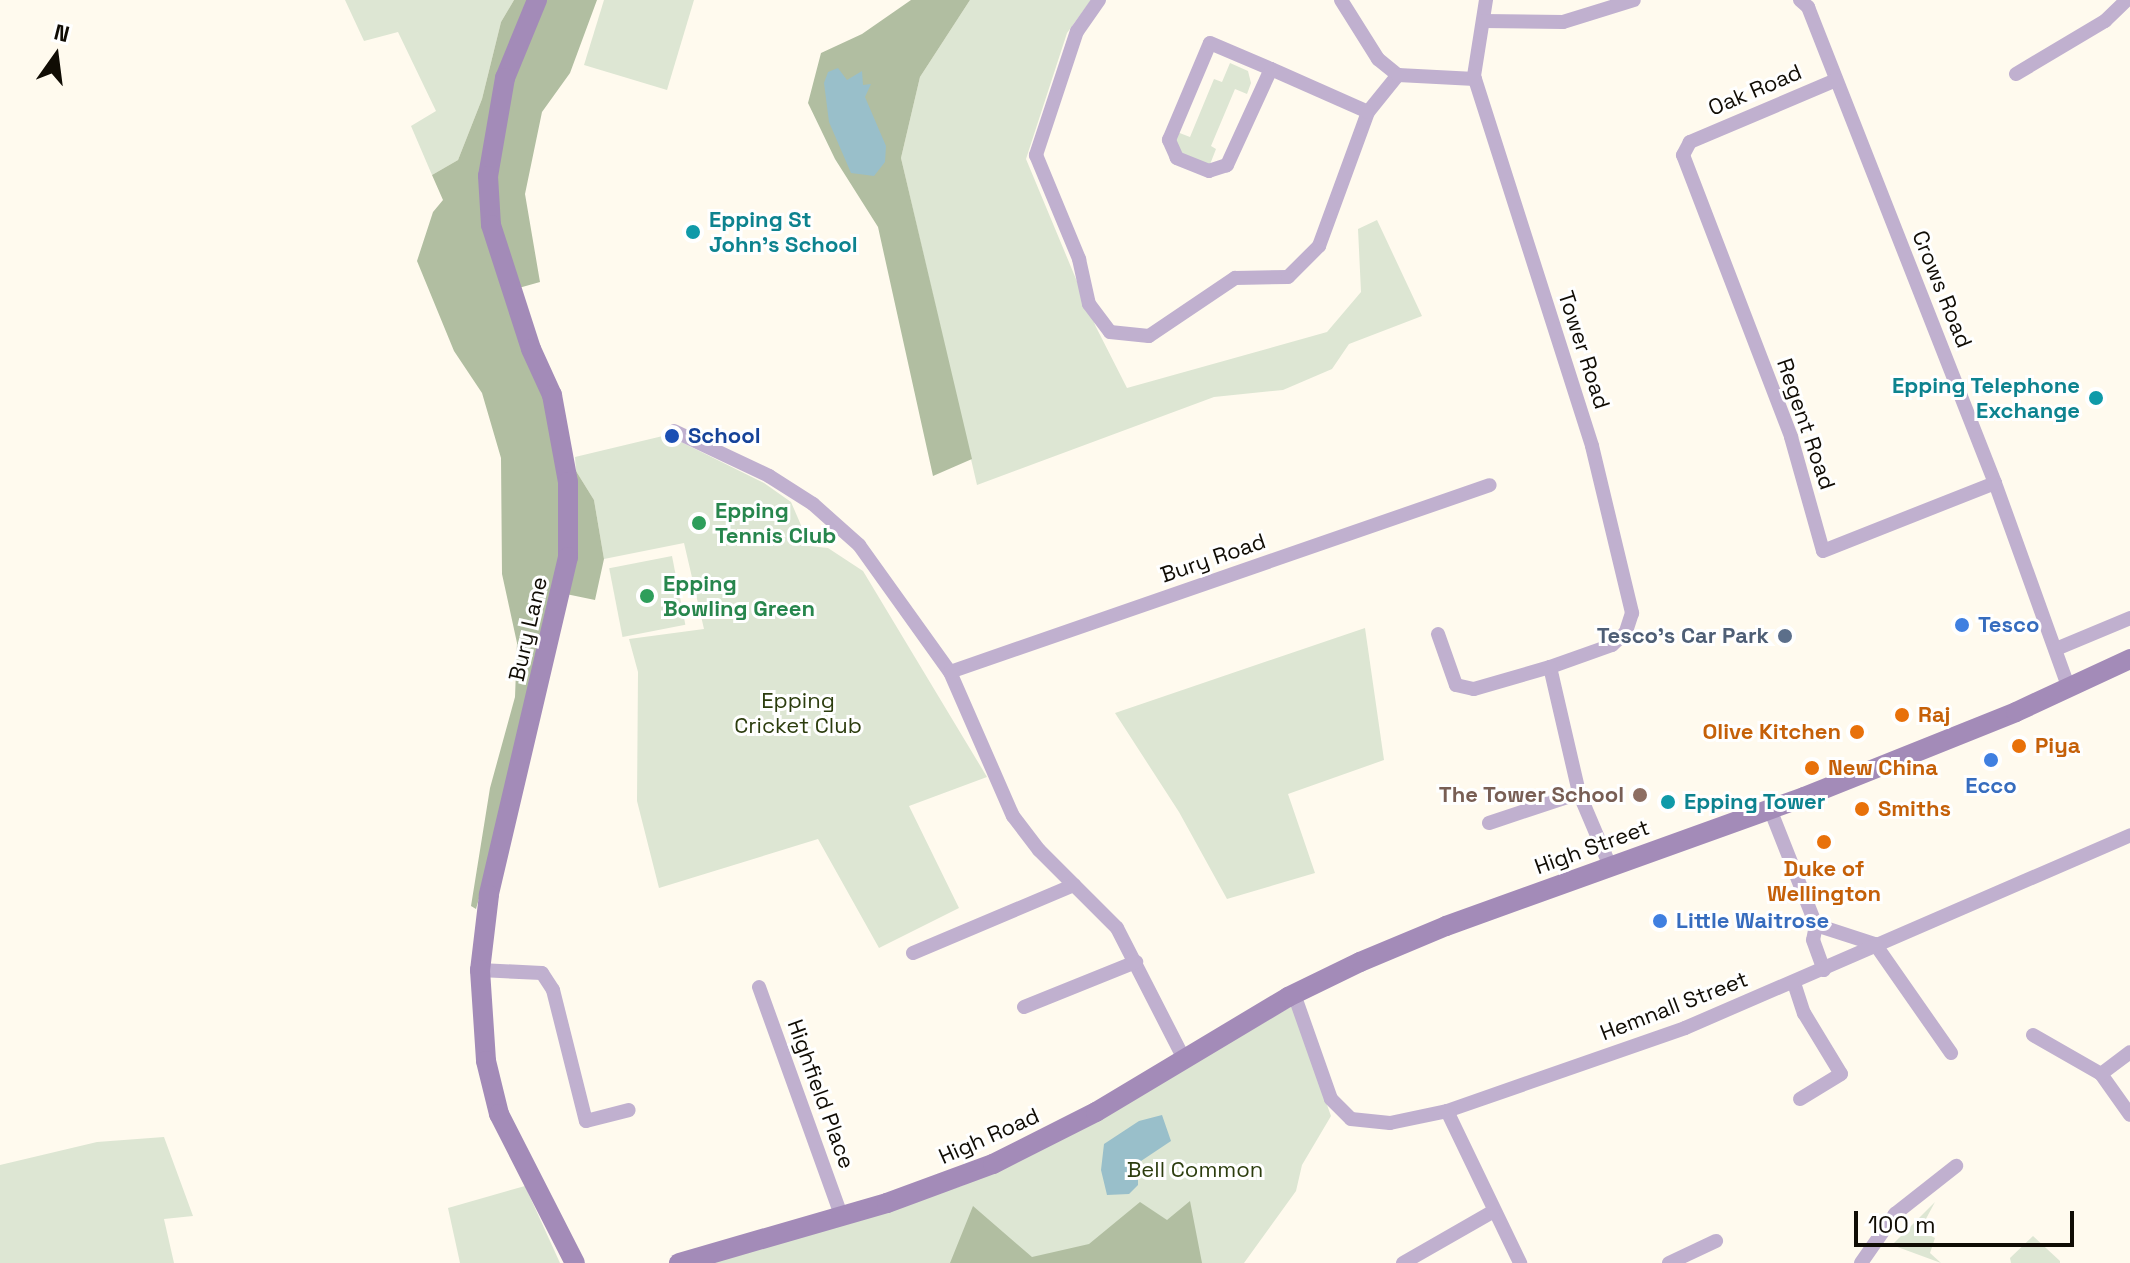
<!DOCTYPE html>
<html>
<head>
<meta charset="utf-8">
<style>
  body { margin:0 }
  #map { position:relative; width:2130px; height:1263px; overflow:hidden; background:#fffaee; font-family:"Space Grotesk",sans-serif }
  div>[style] { position:absolute }
  .green>* { inset:0; background:#dde6d3; transform-origin:0 0 }
  .forest>* { inset:0; background:#b1bea1 }
  .water>* { inset:0; background:#99bfca }
  .minor>* { height:14px; margin:-7px; padding:0 7px; transform-origin:7px; border-radius:7px; background:#c0b0cf }
  .secondary>* { height:20px; margin:-10px; padding:0 10px; transform-origin:10px; border-radius:10px; background:#a38bb8 }
  .dots>* { width:22px; height:22px; translate:-50% -50%; box-sizing:border-box; border:4px solid #fff; border-radius:50% }
  span { translate:-50% -50%; white-space:nowrap; text-align:center; line-height:1.15; -webkit-text-stroke:6px #fff; paint-order:stroke }
  .street-label { font-size:22px; color:#100c04 }
  .culture-label { font-size:22px; color:#0d838f; font-weight:700 }
  .left { translate:0 -50%; text-align:left }
  .right { translate:-100% -50%; text-align:right }
  .transit-label { font-size:22px; color:#164399; font-weight:700 }
  .leisure-label { font-size:22px; color:#27864d; font-weight:700 }
  .shop-label { font-size:22px; color:#366cbe; font-weight:700 }
  .service-label { font-size:22px; color:#4e5e75; font-weight:700 }
  .park-label { font-size:22px; color:#2c3d0e }
  .food-label { font-size:22px; color:#c56008; font-weight:700 }
  .education-label { font-size:22px; color:#785e54; font-weight:700 }
  .north { position:absolute; left:16px; top:16px; width:80px; height:80px; -webkit-text-stroke:6px #fff; paint-order:stroke; rotate:14deg; font-size:22px; font-weight:700; line-height:32px; text-align:center; color:#100c04 }
  .north::after { content:''; display:block; margin:auto; width:28px; height:36px; background:#100c04; clip-path:polygon(50% 0,100% 100%,50% 72%,0 100%) }
  .scale { position:absolute; left:1854px; top:1211px; width:220px; height:36px; box-sizing:border-box; border:4px solid #100c04; border-top:0; padding-left:10px; font-size:24px; line-height:28px; white-space:nowrap; color:#100c04; -webkit-text-stroke:6px #fff; paint-order:stroke }
</style>
</head>
<body>
<div id="map">
  <div class="green">
    <i style="clip-path:polygon(345px 0,514px 0,501px 22px,482px 99px,458px 160px,432px 175px,411px 126px,436px 111px,398px 32px,364px 41px)"></i>
    <i style="clip-path:polygon(604px 0,694px 0,667px 90px,584px 65px)"></i>
    <i style="clip-path:polygon(970px 0,1091px 0,1067px 33px,1026px 159px,1096px 327px,1127px 388px,1327px 332px,1361px 292px,1358px 229px,1377px 220px,1422px 316px,1349px 344px,1332px 369px,1283px 390px,1214px 397px,977px 485px,901px 158px,920px 77px)"></i>
    <i style="clip-path:polygon(1230px 63px,1248px 71px,1251px 83px,1247px 94px,1235px 89px,1211px 146px,1216px 149px,1209px 167px,1180px 155px,1173px 140px,1177px 132px,1190px 137px,1214px 79px,1222px 82px)"></i>
    <i style="clip-path:polygon(667px 435px,764px 483px,791px 502px,810px 546px,828px 548px,863px 571px,987px 777px,909px 806px,959px 908px,879px 948px,818px 839px,659px 888px,637px 801px,638px 672px,629px 639px,704px 629px,684px 543px,604px 559px,594px 500px,576px 471px,575px 457px)"></i>
    <i style="left:672px;top:556px;width:70px;height:64px;rotate:79deg"></i>
    <i style="clip-path:polygon(1365px 628px,1384px 760px,1288px 794px,1315px 873px,1227px 899px,1179px 812px,1115px 713px)"></i>
    <i style="clip-path:polygon(1292px 1006px,1331px 1116px,1302px 1165px,1296px 1191px,1244px 1263px,704px 1263px,962px 1186px,1101px 1118px)"></i>
    <i style="clip-path:polygon(164px 1137px,193px 1216px,164px 1219px,174px 1263px,0 1263px,0 1165px,97px 1142px)"></i>
    <i style="clip-path:polygon(525px 1186px,560px 1263px,460px 1263px,448px 1208px)"></i>
    <i style="clip-path:polygon(1935px 1202px,1920px 1230px,1935px 1238px,1930px 1253px,1941px 1263px,1892px 1245px)"></i>
    <i style="clip-path:polygon(2033px 1236px,2060px 1261px,2060px 1263px,2011px 1263px,2010px 1258px)"></i>
  </div>
  <div class="forest">
    <i style="clip-path:polygon(514px 0,597px 0,570px 73px,542px 112px,525px 194px,540px 282px,508px 291px,547px 403px,558px 464px,576px 471px,594px 500px,604px 559px,595px 600px,566px 594px,476px 909px,471px 906px,490px 788px,515px 697px,517px 643px,502px 574px,501px 458px,482px 393px,454px 351px,417px 261px,433px 212px,443px 200px,432px 175px,458px 160px,482px 99px,501px 22px)"></i>
    <i style="clip-path:polygon(911px 0,970px 0,920px 77px,901px 158px,972px 459px,933px 476px,878px 227px,835px 159px,808px 103px,821px 53px,862px 34px)"></i>
    <i style="clip-path:polygon(1190px 1201px,1202px 1263px,950px 1263px,973px 1206px,1032px 1257px,1089px 1244px,1140px 1202px,1167px 1220px)"></i>
  </div>
  <div class="water">
    <i style="clip-path:polygon(838px 68px,847px 80px,862px 71px,863px 85px,871px 84px,865px 97px,886px 146px,885px 162px,874px 176px,851px 173px,829px 122px,824px 83px,828px 72px)"></i>
    <i style="clip-path:polygon(1162px 1115px,1171px 1141px,1138px 1163px,1138px 1185px,1129px 1194px,1107px 1195px,1101px 1170px,1104px 1144px,1139px 1121px)"></i>
  </div>
  <div class="minor">
    <i style="left:1099px;top:0;width:38px;rotate:125deg"></i>
    <i style="left:1077px;top:31px;width:131px;rotate:108.3deg"></i>
    <i style="left:1036px;top:155px;width:113px;rotate:67.5deg"></i>
    <i style="left:1079px;top:259px;width:46px;rotate:77.5deg"></i>
    <i style="left:1089px;top:304px;width:35px;rotate:53deg"></i>
    <i style="left:1110px;top:332px;width:39px;rotate:6deg"></i>
    <i style="left:1149px;top:336px;width:104px;rotate:-34deg"></i>
    <i style="left:1235px;top:278px;width:53px;rotate:-1.1deg"></i>
    <i style="left:1288px;top:277px;width:44px;rotate:-45deg"></i>
    <i style="left:1319px;top:246px;width:143px;rotate:-69.9deg"></i>
    <i style="left:1368px;top:112px;width:48px;rotate:-51deg"></i>
    <i style="left:1341px;top:0;width:70px;rotate:57.9deg"></i>
    <i style="left:1378px;top:59px;width:26px;rotate:39deg"></i>
    <i style="left:1398px;top:75px;width:77px;rotate:3deg"></i>
    <i style="left:1486px;top:0;width:77px;rotate:99deg"></i>
    <i style="left:1474px;top:76px;width:388px;rotate:72.3deg"></i>
    <i style="left:1592px;top:446px;width:172px;rotate:76.5deg"></i>
    <i style="left:1632px;top:613px;width:20px;rotate:108deg"></i>
    <i style="left:1626px;top:632px;width:19px;rotate:137deg"></i>
    <i style="left:1612px;top:645px;width:66px;rotate:160.5deg"></i>
    <i style="left:1550px;top:667px;width:129px;rotate:77deg"></i>
    <i style="left:1579px;top:793px;width:79px;rotate:67deg"></i>
    <i style="left:1800px;top:0;width:11px;rotate:41deg"></i>
    <i style="left:1808px;top:7px;width:511px;rotate:68.55deg"></i>
    <i style="left:1995px;top:483px;width:219px;rotate:70.2deg"></i>
    <i style="left:1483px;top:21px;width:80px;rotate:0.7deg"></i>
    <i style="left:1563px;top:22px;width:74px;rotate:-17.2deg"></i>
    <i style="left:1271px;top:69px;width:106px;rotate:114.6deg"></i>
    <i style="left:1227px;top:165px;width:19px;rotate:162deg"></i>
    <i style="left:1209px;top:171px;width:35px;rotate:-158deg"></i>
    <i style="left:1177px;top:158px;width:20px;rotate:-114deg"></i>
    <i style="left:1169px;top:140px;width:105px;rotate:-67.1deg"></i>
    <i style="left:1210px;top:43px;width:66px;rotate:23.1deg"></i>
    <i style="left:1271px;top:69px;width:106px;rotate:23.9deg"></i>
    <i style="left:2016px;top:74px;width:104px;rotate:-30.8deg"></i>
    <i style="left:2105px;top:21px;width:30px;rotate:-44deg"></i>
    <i style="left:1836px;top:80px;width:159px;rotate:157deg"></i>
    <i style="left:1690px;top:142px;width:15px;rotate:118deg"></i>
    <i style="left:1683px;top:155px;width:302px;rotate:69deg"></i>
    <i style="left:1791px;top:437px;width:118px;rotate:74.3deg"></i>
    <i style="left:1823px;top:551px;width:185px;rotate:-21.6deg"></i>
    <i style="left:674px;top:431px;width:105px;rotate:25.3deg"></i>
    <i style="left:769px;top:476px;width:52px;rotate:32.5deg"></i>
    <i style="left:813px;top:504px;width:62px;rotate:41.7deg"></i>
    <i style="left:859px;top:545px;width:156px;rotate:54.4deg"></i>
    <i style="left:950px;top:672px;width:157px;rotate:66.4deg"></i>
    <i style="left:1013px;top:816px;width:43px;rotate:52.6deg"></i>
    <i style="left:1039px;top:850px;width:110px;rotate:45deg"></i>
    <i style="left:1117px;top:928px;width:147px;rotate:62.9deg"></i>
    <i style="left:1438px;top:634px;width:54px;rotate:70.6deg"></i>
    <i style="left:1456px;top:685px;width:18px;rotate:13deg"></i>
    <i style="left:1474px;top:689px;width:79px;rotate:-16.1deg"></i>
    <i style="left:2056px;top:649px;width:80px;rotate:-22.7deg"></i>
    <i style="left:950px;top:672px;width:571px;rotate:-19.1deg"></i>
    <i style="left:1770px;top:809px;width:125px;rotate:68.4deg"></i>
    <i style="left:1816px;top:925px;width:15px;rotate:101deg"></i>
    <i style="left:1813px;top:940px;width:32px;rotate:70deg"></i>
    <i style="left:1489px;top:823px;width:95px;rotate:-18.4deg"></i>
    <i style="left:1816px;top:925px;width:62px;rotate:17.9deg"></i>
    <i style="left:1875px;top:944px;width:133px;rotate:55.1deg"></i>
    <i style="left:913px;top:953px;width:175px;rotate:-22.9deg"></i>
    <i style="left:480px;top:970px;width:62px;rotate:2.8deg"></i>
    <i style="left:542px;top:973px;width:20px;rotate:57deg"></i>
    <i style="left:553px;top:990px;width:135px;rotate:75.9deg"></i>
    <i style="left:586px;top:1121px;width:44px;rotate:-14.3deg"></i>
    <i style="left:1794px;top:983px;width:32px;rotate:72deg"></i>
    <i style="left:1804px;top:1013px;width:71px;rotate:58.8deg"></i>
    <i style="left:1841px;top:1074px;width:48px;rotate:148.6deg"></i>
    <i style="left:759px;top:987px;width:245px;rotate:70.2deg"></i>
    <i style="left:1294px;top:994px;width:111px;rotate:70.6deg"></i>
    <i style="left:1331px;top:1099px;width:28px;rotate:45deg"></i>
    <i style="left:1351px;top:1119px;width:39px;rotate:6deg"></i>
    <i style="left:1390px;top:1123px;width:58px;rotate:-11.9deg"></i>
    <i style="left:1447px;top:1111px;width:252px;rotate:-19.2deg"></i>
    <i style="left:1685px;top:1028px;width:485px;rotate:-23.4deg"></i>
    <i style="left:1024px;top:1007px;width:121px;rotate:-21.9deg"></i>
    <i style="left:2033px;top:1035px;width:78px;rotate:29.8deg"></i>
    <i style="left:2101px;top:1074px;width:50px;rotate:54.7deg"></i>
    <i style="left:2101px;top:1074px;width:36px;rotate:-37deg"></i>
    <i style="left:1447px;top:1111px;width:169px;rotate:64.3deg"></i>
    <i style="left:1403px;top:1263px;width:103px;rotate:-29.8deg"></i>
    <i style="left:1669px;top:1263px;width:52px;rotate:-25.1deg"></i>
    <i style="left:1861px;top:1263px;width:60px;rotate:-55.2deg"></i>
    <i style="left:1895px;top:1214px;width:78px;rotate:-38.2deg"></i>
  </div>
  <div class="secondary">
    <i style="left:537px;top:0;width:84px;rotate:112.3deg"></i>
    <i style="left:505px;top:78px;width:99px;rotate:99.8deg"></i>
    <i style="left:488px;top:176px;width:49px;rotate:86.5deg"></i>
    <i style="left:491px;top:225px;width:130px;rotate:72.1deg"></i>
    <i style="left:531px;top:349px;width:51px;rotate:65.5deg"></i>
    <i style="left:552px;top:395px;width:88px;rotate:79.6deg"></i>
    <i style="left:568px;top:482px;width:75px;rotate:90deg"></i>
    <i style="left:568px;top:557px;width:347px;rotate:103.2deg"></i>
    <i style="left:489px;top:895px;width:76px;rotate:96.8deg"></i>
    <i style="left:480px;top:970px;width:91px;rotate:86.2deg"></i>
    <i style="left:486px;top:1061px;width:55px;rotate:76.2deg"></i>
    <i style="left:499px;top:1114px;width:167px;rotate:63deg"></i>
    <i style="left:679px;top:1263px;width:216px;rotate:-16.1deg"></i>
    <i style="left:887px;top:1203px;width:113px;rotate:-20.2deg"></i>
    <i style="left:993px;top:1164px;width:115px;rotate:-26.8deg"></i>
    <i style="left:1096px;top:1112px;width:224px;rotate:-30.9deg"></i>
    <i style="left:1288px;top:997px;width:80px;rotate:-25.9deg"></i>
    <i style="left:1360px;top:962px;width:93px;rotate:-22.7deg"></i>
    <i style="left:1446px;top:926px;width:381px;rotate:-19.8deg"></i>
    <i style="left:1804px;top:797px;width:228px;rotate:-21.8deg"></i>
    <i style="left:2016px;top:712px;width:126px;rotate:-24.9deg"></i>
  </div>
  <div class="dots">
    <i style="left:693px;top:232px;background:#0f9aa8"></i>
    <i style="left:2096px;top:398px;background:#0f9aa8"></i>
    <i style="left:672px;top:436px;background:#1a4fb4"></i>
    <i style="left:699px;top:523px;background:#2e9e5b"></i>
    <i style="left:647px;top:596px;background:#2e9e5b"></i>
    <i style="left:1962px;top:625px;background:#3f7fe0"></i>
    <i style="left:1785px;top:636px;background:#5c6f8a"></i>
    <i style="left:1902px;top:715px;background:#e8710a"></i>
    <i style="left:1857px;top:732px;background:#e8710a"></i>
    <i style="left:2019px;top:746px;background:#e8710a"></i>
    <i style="left:1991px;top:760px;background:#3f7fe0"></i>
    <i style="left:1812px;top:768px;background:#e8710a"></i>
    <i style="left:1640px;top:795px;background:#8d6e63"></i>
    <i style="left:1668px;top:802px;background:#0f9aa8"></i>
    <i style="left:1862px;top:809px;background:#e8710a"></i>
    <i style="left:1824px;top:842px;background:#e8710a"></i>
    <i style="left:1660px;top:921px;background:#3f7fe0"></i>
  </div>
  <div class="street-label">
    <span style="left:1755px;top:90px;rotate:-23deg">Oak Road</span>
    <span style="left:1942px;top:289px;rotate:68deg">Crows Road</span>
    <span style="left:1584px;top:350px;rotate:72deg">Tower Road</span>
    <span style="left:1806px;top:424px;rotate:71deg">Regent Road</span>
    <span style="left:1213px;top:558px;rotate:-19deg">Bury Road</span>
    <span style="left:528px;top:629px;rotate:-77deg">Bury Lane</span>
    <span style="left:1592px;top:847px;rotate:-20deg">High Street</span>
    <span style="left:1674px;top:1006px;rotate:-21deg">Hemnall Street</span>
    <span style="left:821px;top:1094px;rotate:70deg">Highfield Place</span>
    <span style="left:989px;top:1136px;rotate:-24deg">High Road</span>
  </div>
  <div class="culture-label">
    <span class="left" style="left:709px;top:232px">Epping St<br>John's School</span>
    <span class="right" style="left:2080px;top:398px">Epping Telephone<br>Exchange</span>
    <span class="left" style="left:1684px;top:802px">Epping Tower</span>
  </div>
  <div class="transit-label">
    <span class="left" style="left:688px;top:436px">School</span>
  </div>
  <div class="leisure-label">
    <span class="left" style="left:715px;top:523px">Epping<br>Tennis Club</span>
    <span class="left" style="left:663px;top:596px">Epping<br>Bowling Green</span>
  </div>
  <div class="shop-label">
    <span class="left" style="left:1978px;top:625px">Tesco</span>
    <span style="left:1991px;top:786px">Ecco</span>
    <span class="left" style="left:1676px;top:921px">Little Waitrose</span>
  </div>
  <div class="service-label">
    <span class="right" style="left:1769px;top:636px">Tesco's Car Park</span>
  </div>
  <div class="park-label">
    <span style="left:798px;top:713px">Epping<br>Cricket Club</span>
    <span style="left:1195px;top:1170px">Bell Common</span>
  </div>
  <div class="food-label">
    <span class="left" style="left:1918px;top:715px">Raj</span>
    <span class="right" style="left:1841px;top:732px">Olive Kitchen</span>
    <span class="left" style="left:2035px;top:746px">Piya</span>
    <span class="left" style="left:1828px;top:768px">New China</span>
    <span class="left" style="left:1878px;top:809px">Smiths</span>
    <span style="left:1824px;top:881px">Duke of<br>Wellington</span>
  </div>
  <div class="education-label">
    <span class="right" style="left:1624px;top:795px">The Tower School</span>
  </div>
  <div class="north">N</div>
  <div class="scale">100 m</div>
</div>
</body>
</html>
